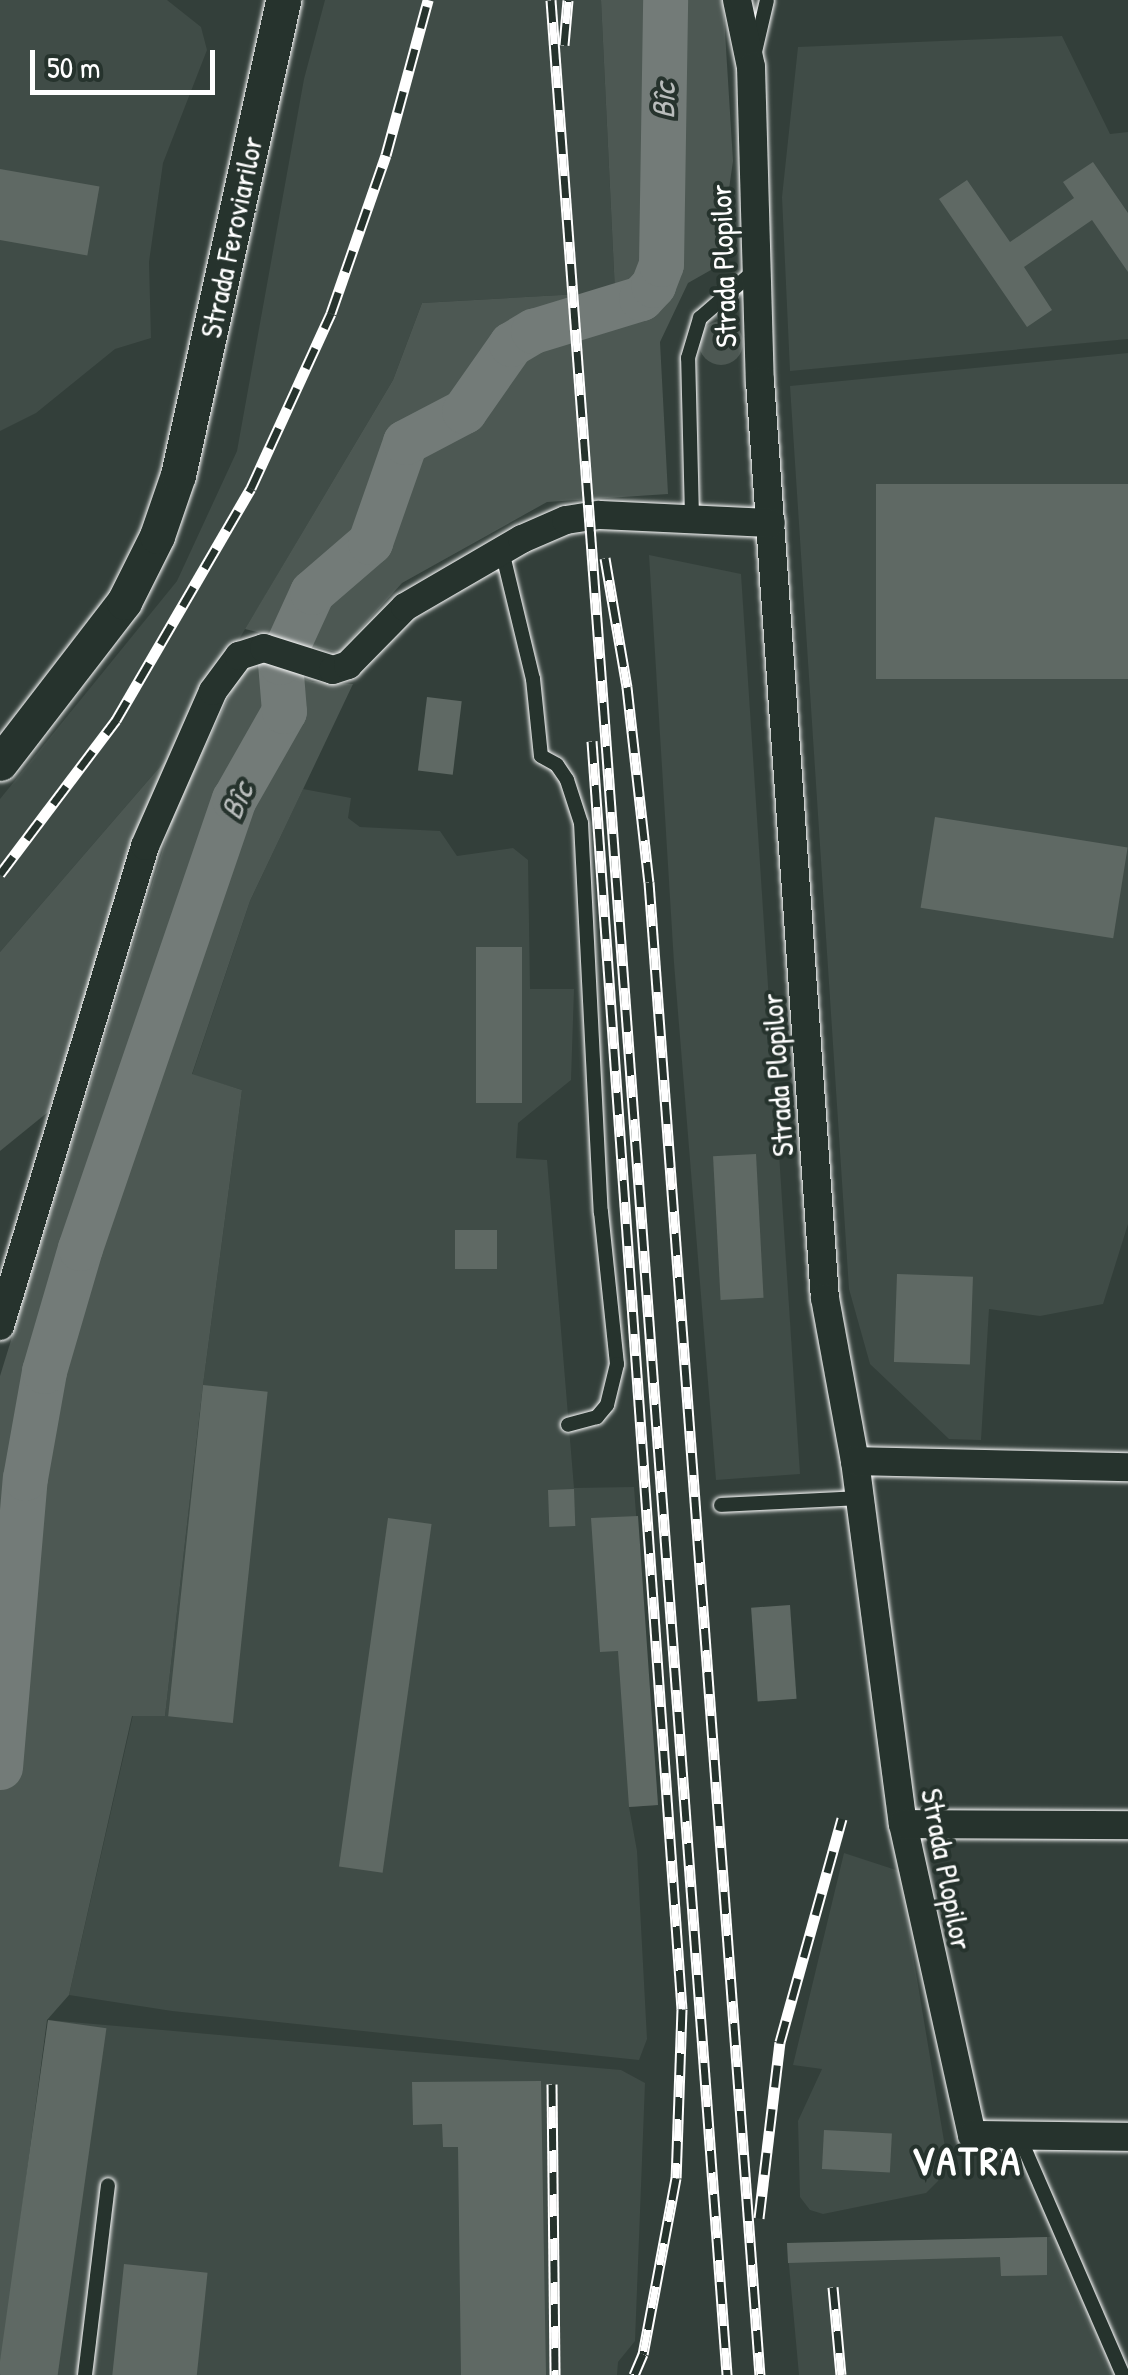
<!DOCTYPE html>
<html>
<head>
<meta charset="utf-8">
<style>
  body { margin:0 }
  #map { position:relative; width:1128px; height:2375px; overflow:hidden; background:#333f3a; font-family:"Patrick Hand",sans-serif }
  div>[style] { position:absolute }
  .built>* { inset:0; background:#404c47 }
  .green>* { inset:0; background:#4d5853 }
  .round { border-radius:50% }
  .river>* { height:45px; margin:-22.5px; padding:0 22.5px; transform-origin:22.5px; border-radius:22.5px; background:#737b78 }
  .building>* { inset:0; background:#5f6964; transform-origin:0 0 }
  .roads { filter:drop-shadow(0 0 2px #fff) drop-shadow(0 0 2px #fff) }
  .service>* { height:14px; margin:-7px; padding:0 7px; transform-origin:7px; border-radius:7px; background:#26332d }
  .minor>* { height:28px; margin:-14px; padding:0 14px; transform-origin:14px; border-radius:14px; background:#26332d }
  .tertiary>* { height:35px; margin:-17.5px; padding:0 17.5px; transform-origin:17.5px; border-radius:17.5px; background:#26332d }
  .rail>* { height:11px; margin-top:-5.5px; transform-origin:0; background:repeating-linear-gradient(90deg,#26332d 0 22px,#fff 0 44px); box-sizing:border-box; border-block:2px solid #fff }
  span { translate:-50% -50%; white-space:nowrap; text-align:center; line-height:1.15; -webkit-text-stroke:8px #26332d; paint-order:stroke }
  .street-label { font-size:30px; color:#fff }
  .water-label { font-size:32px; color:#b9bdbc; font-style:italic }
  .district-label { font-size:40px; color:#fff; font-weight:700; letter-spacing:2.5px }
  .scale { position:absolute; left:30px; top:50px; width:185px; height:45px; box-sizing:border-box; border:5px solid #fff; border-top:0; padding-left:12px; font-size:30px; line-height:35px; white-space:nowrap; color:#fff; -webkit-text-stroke:8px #26332d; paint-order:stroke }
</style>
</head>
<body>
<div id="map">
  <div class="built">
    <i style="clip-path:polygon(0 0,167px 0,201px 27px,207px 50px,163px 163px,149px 262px,151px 338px,115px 349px,36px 413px,0 431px)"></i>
    <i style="clip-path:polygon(325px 0,601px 0,615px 292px,422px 303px,393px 380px,171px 754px,0 952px,0 799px,177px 581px,237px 451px,304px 79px)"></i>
    <i style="clip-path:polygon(1062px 36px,1110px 134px,1128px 132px,1128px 339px,790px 371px,782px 197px,798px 47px)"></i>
    <i style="clip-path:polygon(1128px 353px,1128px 1224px,1103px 1304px,1040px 1316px,989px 1309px,981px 1440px,949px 1439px,870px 1364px,849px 1289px,790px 386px)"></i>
    <i style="clip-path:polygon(649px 555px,741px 574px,800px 1474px,716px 1480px,674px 963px)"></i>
    <i style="clip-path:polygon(303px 789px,351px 798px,348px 818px,360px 827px,440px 831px,457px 856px,513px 848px,528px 860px,530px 989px,574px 989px,571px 1080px,518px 1123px,516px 1158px,547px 1160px,574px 1488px,634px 1487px,658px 1805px,629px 1807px,637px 1851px,647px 2039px,639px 2060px,172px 2011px,69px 1995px,133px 1715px,165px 1716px,203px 1385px,242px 1090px,192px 1075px,250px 901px)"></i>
    <i style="clip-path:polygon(844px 1853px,899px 1871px,947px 2159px,938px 2181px,926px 2193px,823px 2214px,810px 2210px,800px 2197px,798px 2121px,822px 2069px,793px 2065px)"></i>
    <i style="clip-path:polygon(48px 2020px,621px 2070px,645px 2083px,635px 2341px,618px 2362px,617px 2375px,0 2375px)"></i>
    <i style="clip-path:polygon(1051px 2237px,1111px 2375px,799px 2375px,787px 2243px)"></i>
  </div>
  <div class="green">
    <i style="clip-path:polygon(601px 0,723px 0,733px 161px,718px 266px,688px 283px,660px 342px,668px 494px,547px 502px,402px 583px,339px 653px,245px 629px,393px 380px,422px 303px,615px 292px)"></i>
    <i class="round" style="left:699px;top:321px;width:44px;height:44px"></i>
    <i style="clip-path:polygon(258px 662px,313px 682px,353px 684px,250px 901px,192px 1074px,242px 1090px,203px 1385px,165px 1716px,132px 1716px,69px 1995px,47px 2020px,0 2375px,0 1376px,174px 813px,242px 669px)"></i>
    <i style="clip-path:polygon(171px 754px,48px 1112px,0 1151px,0 952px)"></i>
  </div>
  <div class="river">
    <i style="left:0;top:1767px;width:290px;rotate:-85.1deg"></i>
    <i style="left:25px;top:1478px;width:109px;rotate:-79.9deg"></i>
    <i style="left:44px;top:1371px;width:128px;rotate:-73.7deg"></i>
    <i style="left:80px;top:1248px;width:475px;rotate:-71.1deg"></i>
    <i style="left:234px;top:799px;width:101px;rotate:-60.4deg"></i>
    <i style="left:284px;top:711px;width:49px;rotate:-94.7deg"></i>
    <i style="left:280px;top:662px;width:77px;rotate:-65.4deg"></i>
    <i style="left:312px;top:592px;width:77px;rotate:-40.8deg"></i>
    <i style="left:370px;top:542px;width:106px;rotate:-70.7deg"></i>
    <i style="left:405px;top:442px;width:67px;rotate:-27.7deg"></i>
    <i style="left:464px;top:411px;width:82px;rotate:-55deg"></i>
    <i style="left:511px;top:344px;width:26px;rotate:-31deg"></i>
    <i style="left:533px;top:331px;width:113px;rotate:-17deg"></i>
    <i style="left:641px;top:298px;width:18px;rotate:-47deg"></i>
    <i style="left:653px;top:285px;width:22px;rotate:-69deg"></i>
    <i style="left:661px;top:264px;width:264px;rotate:-89.1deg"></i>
  </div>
  <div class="building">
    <i style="clip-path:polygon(1093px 162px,1128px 213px,1128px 272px,1092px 220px,1024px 267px,1052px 310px,1027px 327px,939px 199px,967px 180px,1010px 242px,1074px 198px,1063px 182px)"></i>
    <i style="left:0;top:169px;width:101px;height:70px;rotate:10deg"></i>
    <i style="left:1128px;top:484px;width:195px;height:252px;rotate:90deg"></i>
    <i style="left:427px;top:697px;width:35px;height:74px;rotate:7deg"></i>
    <i style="left:935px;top:817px;width:195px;height:92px;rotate:9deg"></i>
    <i style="left:476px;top:947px;width:46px;height:156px"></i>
    <i style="left:756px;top:1154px;width:144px;height:43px;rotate:87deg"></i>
    <i style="left:455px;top:1230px;width:42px;height:39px"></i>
    <i style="left:897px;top:1274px;width:76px;height:88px;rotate:2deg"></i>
    <i style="left:203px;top:1385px;width:65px;height:333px;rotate:6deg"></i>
    <i style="left:574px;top:1489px;width:37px;height:26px;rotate:88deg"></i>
    <i style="clip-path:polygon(638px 1516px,658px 1805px,629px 1807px,618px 1651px,600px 1652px,591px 1518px)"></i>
    <i style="left:388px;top:1518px;width:44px;height:352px;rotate:8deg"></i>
    <i style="left:790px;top:1605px;width:94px;height:39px;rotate:86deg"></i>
    <i style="left:48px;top:2020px;width:59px;height:358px;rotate:8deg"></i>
    <i style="clip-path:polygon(541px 2081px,546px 2375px,461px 2375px,458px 2147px,443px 2147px,442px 2124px,413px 2125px,412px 2082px)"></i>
    <i style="left:824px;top:2130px;width:68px;height:39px;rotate:3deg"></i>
    <i style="clip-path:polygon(1047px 2237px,1047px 2275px,1001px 2276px,1000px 2257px,788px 2263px,787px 2243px)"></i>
    <i style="left:124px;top:2264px;width:84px;height:112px;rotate:6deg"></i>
  </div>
  <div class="roads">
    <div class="service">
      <i style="left:755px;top:52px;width:53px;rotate:-77deg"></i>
      <i style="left:692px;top:517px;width:159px;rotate:-91.4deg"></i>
      <i style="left:688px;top:358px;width:42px;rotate:-73.3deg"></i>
      <i style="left:700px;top:318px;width:72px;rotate:-41deg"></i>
      <i style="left:502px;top:551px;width:132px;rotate:76.4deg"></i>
      <i style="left:533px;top:679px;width:77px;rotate:84.1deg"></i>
      <i style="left:541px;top:756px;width:18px;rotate:29deg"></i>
      <i style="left:557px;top:765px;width:18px;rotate:56deg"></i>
      <i style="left:567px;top:780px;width:45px;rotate:72deg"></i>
      <i style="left:581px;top:823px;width:390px;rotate:87.1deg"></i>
      <i style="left:601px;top:1212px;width:153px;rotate:84deg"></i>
      <i style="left:617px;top:1364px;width:42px;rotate:103.7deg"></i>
      <i style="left:607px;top:1405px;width:16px;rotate:130deg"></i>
      <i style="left:597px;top:1417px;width:30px;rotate:165deg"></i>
      <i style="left:721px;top:1505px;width:138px;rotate:-2.9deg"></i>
      <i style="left:1019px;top:2136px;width:261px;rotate:66.5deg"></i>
      <i style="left:85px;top:2375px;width:191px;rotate:-83.1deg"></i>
    </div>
    <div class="minor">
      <i style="left:737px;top:0;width:68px;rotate:78.2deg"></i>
      <i style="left:751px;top:67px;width:314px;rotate:88.4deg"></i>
      <i style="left:760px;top:381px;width:919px;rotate:85.95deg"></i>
      <i style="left:825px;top:1298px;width:166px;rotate:79.6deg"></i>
      <i style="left:855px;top:1461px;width:366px;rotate:82.5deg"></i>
      <i style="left:903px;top:1824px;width:319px;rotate:77.5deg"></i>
      <i style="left:972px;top:2135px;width:156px;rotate:0.7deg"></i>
      <i style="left:0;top:1326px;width:501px;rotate:-73.19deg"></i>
      <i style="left:145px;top:846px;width:169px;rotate:-66.3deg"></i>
      <i style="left:213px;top:691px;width:44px;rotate:-53.4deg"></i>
      <i style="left:239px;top:656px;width:26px;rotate:-18deg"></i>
      <i style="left:264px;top:648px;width:72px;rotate:17.7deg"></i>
      <i style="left:333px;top:670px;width:16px;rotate:-18deg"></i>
      <i style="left:348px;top:665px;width:81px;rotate:-45.5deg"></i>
      <i style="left:405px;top:607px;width:135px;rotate:-30.2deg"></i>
      <i style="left:522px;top:539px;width:48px;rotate:-23.4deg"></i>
      <i style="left:566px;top:520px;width:33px;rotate:-9deg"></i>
      <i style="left:599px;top:515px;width:172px;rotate:2.7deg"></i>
      <i style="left:855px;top:1461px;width:273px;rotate:1.3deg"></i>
      <i style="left:903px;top:1824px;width:225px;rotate:0.3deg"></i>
    </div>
    <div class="tertiary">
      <i style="left:0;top:763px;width:203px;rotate:-52.4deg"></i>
      <i style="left:124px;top:602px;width:74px;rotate:-63.4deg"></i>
      <i style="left:157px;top:536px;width:65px;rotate:-71deg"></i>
      <i style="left:178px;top:475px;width:486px;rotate:-77.5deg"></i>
    </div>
  </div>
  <div class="rail">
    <i style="left:551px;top:0;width:2382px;rotate:85.76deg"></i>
    <i style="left:564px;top:45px;width:45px;rotate:-84.9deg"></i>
    <i style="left:605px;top:558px;width:131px;rotate:80.3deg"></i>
    <i style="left:627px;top:687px;width:196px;rotate:83.6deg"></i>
    <i style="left:649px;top:882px;width:1497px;rotate:85.75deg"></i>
    <i style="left:592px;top:741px;width:1271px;rotate:85.94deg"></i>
    <i style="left:682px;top:2009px;width:169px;rotate:92deg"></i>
    <i style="left:676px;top:2178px;width:179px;rotate:100.6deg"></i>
    <i style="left:643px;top:2354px;width:23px;rotate:113deg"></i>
    <i style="left:0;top:874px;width:193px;rotate:-53deg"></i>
    <i style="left:116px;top:720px;width:268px;rotate:-59.8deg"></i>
    <i style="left:251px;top:488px;width:192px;rotate:-65.4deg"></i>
    <i style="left:331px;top:313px;width:167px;rotate:-70.8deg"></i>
    <i style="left:386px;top:155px;width:161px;rotate:-74.8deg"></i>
    <i style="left:552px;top:2084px;width:291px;rotate:89.4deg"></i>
    <i style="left:759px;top:2218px;width:177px;rotate:-83.2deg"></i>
    <i style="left:780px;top:2042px;width:232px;rotate:-74.5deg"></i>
    <i style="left:833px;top:2287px;width:88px;rotate:84.8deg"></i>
  </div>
  <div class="street-label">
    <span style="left:231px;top:237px;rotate:-78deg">Strada Feroviarilor</span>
    <span style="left:723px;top:266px;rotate:-92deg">Strada Plopilor</span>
    <span style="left:777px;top:1075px;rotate:-94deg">Strada Plopilor</span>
    <span style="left:947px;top:1869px;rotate:79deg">Strada Plopilor</span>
  </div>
  <div class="water-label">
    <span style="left:664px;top:101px;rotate:-89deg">Bîc</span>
    <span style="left:237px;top:801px;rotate:-66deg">Bîc</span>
  </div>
  <div class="district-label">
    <span style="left:967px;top:2160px">VATRA</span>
  </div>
  <div class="scale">50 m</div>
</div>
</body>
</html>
